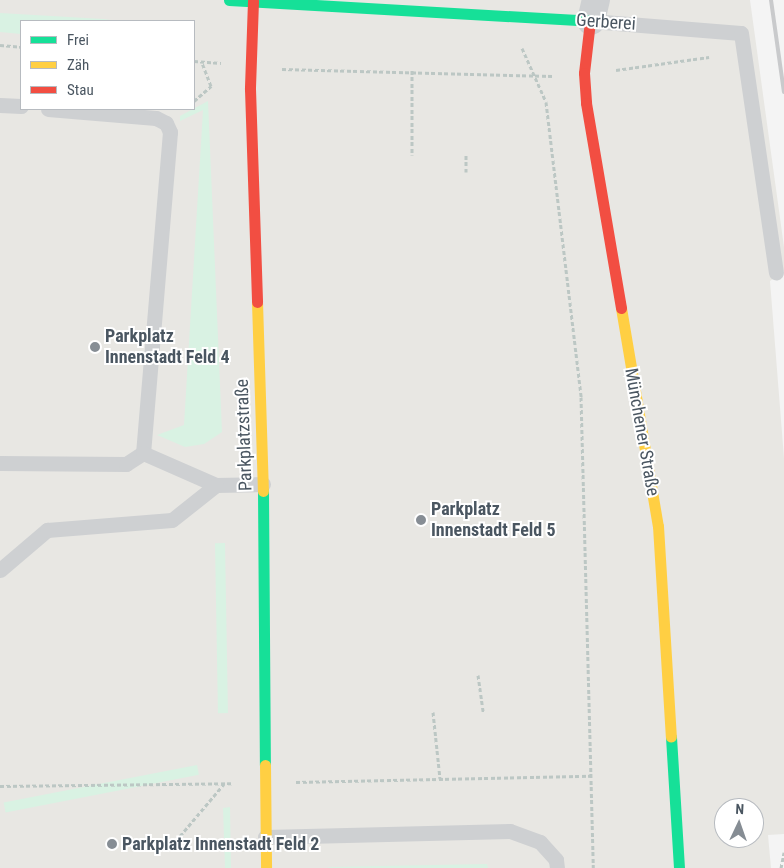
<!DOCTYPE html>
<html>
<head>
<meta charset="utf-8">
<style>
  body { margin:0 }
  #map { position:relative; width:784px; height:868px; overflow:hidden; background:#f4f4f4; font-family:"Roboto Condensed",sans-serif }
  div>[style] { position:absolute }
  .commercial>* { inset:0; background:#e8e7e3 }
  .green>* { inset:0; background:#d9f2e3; transform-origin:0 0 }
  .path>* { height:3px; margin-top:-1.5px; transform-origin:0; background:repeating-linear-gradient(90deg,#bcc7c4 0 4px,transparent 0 6.5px) }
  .lane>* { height:15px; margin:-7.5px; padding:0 7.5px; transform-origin:7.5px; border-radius:7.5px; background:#ced0d2 }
  .street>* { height:28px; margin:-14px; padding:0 14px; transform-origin:14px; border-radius:14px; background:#ced0d2 }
  .fast>* { height:11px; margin:-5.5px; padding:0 5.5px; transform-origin:5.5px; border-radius:5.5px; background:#16e098 }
  .slow>* { height:11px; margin:-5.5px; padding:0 5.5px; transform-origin:5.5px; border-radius:5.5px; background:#ffcf43 }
  .jam>* { height:11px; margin:-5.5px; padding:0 5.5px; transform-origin:5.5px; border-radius:5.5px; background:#f24e42 }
  .rail>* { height:4px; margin:-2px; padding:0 2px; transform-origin:2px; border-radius:2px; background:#c9cacc }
  .dots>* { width:14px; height:14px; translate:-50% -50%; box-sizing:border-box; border:2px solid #fff; border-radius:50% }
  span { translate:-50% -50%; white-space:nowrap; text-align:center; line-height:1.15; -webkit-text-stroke:4px #fff; paint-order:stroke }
  .street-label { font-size:18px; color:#4a5661 }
  .poi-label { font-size:18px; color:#4a5661; font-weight:700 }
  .left { translate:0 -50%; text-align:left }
  .legend { position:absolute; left:20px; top:20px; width:175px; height:90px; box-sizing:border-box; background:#fff; border:1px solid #b7bbc0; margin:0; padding:6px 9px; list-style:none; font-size:15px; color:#4a5661 }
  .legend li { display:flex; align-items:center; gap:10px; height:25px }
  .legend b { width:25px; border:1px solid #b7bbc0 }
  .north { position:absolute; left:714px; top:798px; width:50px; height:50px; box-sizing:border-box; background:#fff; border:1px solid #b7bbc0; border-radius:50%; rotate:3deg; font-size:14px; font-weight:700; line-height:20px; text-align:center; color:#4a5661 }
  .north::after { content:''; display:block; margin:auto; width:18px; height:22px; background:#868d94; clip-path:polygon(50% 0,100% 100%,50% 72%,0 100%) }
</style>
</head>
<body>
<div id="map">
  <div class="commercial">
    <i style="clip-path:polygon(evenodd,0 0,750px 0,784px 247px,784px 271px,770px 281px,784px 458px,784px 834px,768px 835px,771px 868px,0 868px,0 0,21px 21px,194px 21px,194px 109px,21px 109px,21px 21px,0 0,724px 808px,754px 808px,754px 838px,724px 838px,724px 808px)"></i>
  </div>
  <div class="green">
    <i style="clip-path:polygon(0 13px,103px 19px,119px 21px,21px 21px,21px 34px,0 32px)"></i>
    <i style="clip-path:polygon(208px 101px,222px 432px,204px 444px,185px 447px,157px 435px,184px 425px,203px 110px,180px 121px,180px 116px)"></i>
    <i style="left:225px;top:543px;width:170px;height:10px;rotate:89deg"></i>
    <i style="left:197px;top:765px;width:10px;height:197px;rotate:79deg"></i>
    <i style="clip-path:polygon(230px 807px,231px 868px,225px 868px,223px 808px)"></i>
    <i style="clip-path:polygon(487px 864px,488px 868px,327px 868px,330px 867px)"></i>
  </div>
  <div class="path">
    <i style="left:0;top:45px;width:21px;rotate:5deg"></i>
    <i style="left:522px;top:48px;width:59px;rotate:66deg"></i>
    <i style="left:546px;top:102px;width:297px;rotate:83.2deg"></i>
    <i style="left:581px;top:397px;width:471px;rotate:88.5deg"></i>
    <i style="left:194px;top:61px;width:27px;rotate:4deg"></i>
    <i style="left:282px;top:69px;width:271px;rotate:1.5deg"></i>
    <i style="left:412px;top:70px;width:85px;rotate:90deg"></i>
    <i style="left:616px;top:70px;width:94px;rotate:-8deg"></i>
    <i style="left:194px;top:101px;width:23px;rotate:-41deg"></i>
    <i style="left:211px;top:86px;width:26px;rotate:-111deg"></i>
    <i style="left:466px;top:155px;width:17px;rotate:90deg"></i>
    <i style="left:478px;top:675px;width:37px;rotate:82deg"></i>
    <i style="left:433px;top:712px;width:67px;rotate:84deg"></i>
    <i style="left:296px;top:782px;width:295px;rotate:-1.2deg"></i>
    <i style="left:0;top:786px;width:234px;rotate:-0.7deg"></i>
    <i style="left:180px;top:836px;width:68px;rotate:-49.8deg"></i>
    <i style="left:781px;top:868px;width:16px;rotate:-79deg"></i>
  </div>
  <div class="lane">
    <i style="left:591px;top:21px;width:150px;rotate:4.6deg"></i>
    <i style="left:741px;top:33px;width:242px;rotate:81.7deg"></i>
    <i style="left:0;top:105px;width:21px;rotate:3deg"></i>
    <i style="left:48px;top:109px;width:108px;rotate:4.8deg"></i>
    <i style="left:156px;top:118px;width:11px;rotate:27deg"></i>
    <i style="left:166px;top:123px;width:10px;rotate:66deg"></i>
    <i style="left:170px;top:132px;width:322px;rotate:94.8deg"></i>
    <i style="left:0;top:463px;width:126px;rotate:0.5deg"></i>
    <i style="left:126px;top:464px;width:20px;rotate:-33deg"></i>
    <i style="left:143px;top:453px;width:80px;rotate:23.7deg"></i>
    <i style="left:216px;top:485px;width:47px;rotate:-1.2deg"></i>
    <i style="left:0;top:570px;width:62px;rotate:-40.4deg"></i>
    <i style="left:47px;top:530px;width:125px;rotate:-4.6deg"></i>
    <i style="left:172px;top:520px;width:56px;rotate:-38.5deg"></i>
    <i style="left:265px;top:837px;width:245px;rotate:-1.4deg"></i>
    <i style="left:510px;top:831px;width:32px;rotate:20deg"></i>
    <i style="left:540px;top:842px;width:24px;rotate:48deg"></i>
    <i style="left:556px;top:860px;width:8px;rotate:83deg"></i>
  </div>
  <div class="street">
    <i style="left:591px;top:21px;width:22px;rotate:-77deg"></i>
  </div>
  <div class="fast">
    <i style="left:229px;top:0;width:362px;rotate:3.3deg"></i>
    <i style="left:263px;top:491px;width:274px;rotate:89.6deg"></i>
    <i style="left:671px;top:737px;width:131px;rotate:86.5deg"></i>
  </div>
  <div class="slow">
    <i style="left:257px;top:302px;width:189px;rotate:88.2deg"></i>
    <i style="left:621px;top:308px;width:221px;rotate:80.4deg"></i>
    <i style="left:658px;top:526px;width:211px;rotate:86.5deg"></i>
    <i style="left:265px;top:765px;width:103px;rotate:89.4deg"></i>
  </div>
  <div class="jam">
    <i style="left:253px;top:1px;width:88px;rotate:92deg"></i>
    <i style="left:250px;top:89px;width:213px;rotate:88.1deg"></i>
    <i style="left:590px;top:21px;width:52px;rotate:96.6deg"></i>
    <i style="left:584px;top:73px;width:30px;rotate:86deg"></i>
    <i style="left:586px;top:103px;width:208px;rotate:80.3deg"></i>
  </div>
  <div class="rail">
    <i style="left:771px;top:0;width:93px;rotate:82deg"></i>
  </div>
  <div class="dots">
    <i style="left:95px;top:347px;background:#868d94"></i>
    <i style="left:421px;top:520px;background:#868d94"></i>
    <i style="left:112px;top:844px;background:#868d94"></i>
  </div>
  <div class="street-label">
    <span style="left:606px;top:22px;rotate:4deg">Gerberei</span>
    <span style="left:642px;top:432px;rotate:80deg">Münchener Straße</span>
    <span style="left:244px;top:435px;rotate:-92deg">Parkplatzstraße</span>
  </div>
  <div class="poi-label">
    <span class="left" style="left:105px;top:347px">Parkplatz<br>Innenstadt Feld 4</span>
    <span class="left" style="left:431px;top:520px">Parkplatz<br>Innenstadt Feld 5</span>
    <span class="left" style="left:122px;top:844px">Parkplatz Innenstadt Feld 2</span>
  </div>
  <ul class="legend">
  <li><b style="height:6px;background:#16e098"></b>Frei</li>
  <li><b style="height:6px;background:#ffcf43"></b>Zäh</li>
  <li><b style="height:6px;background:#f24e42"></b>Stau</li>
  </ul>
  <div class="north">N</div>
</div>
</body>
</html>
